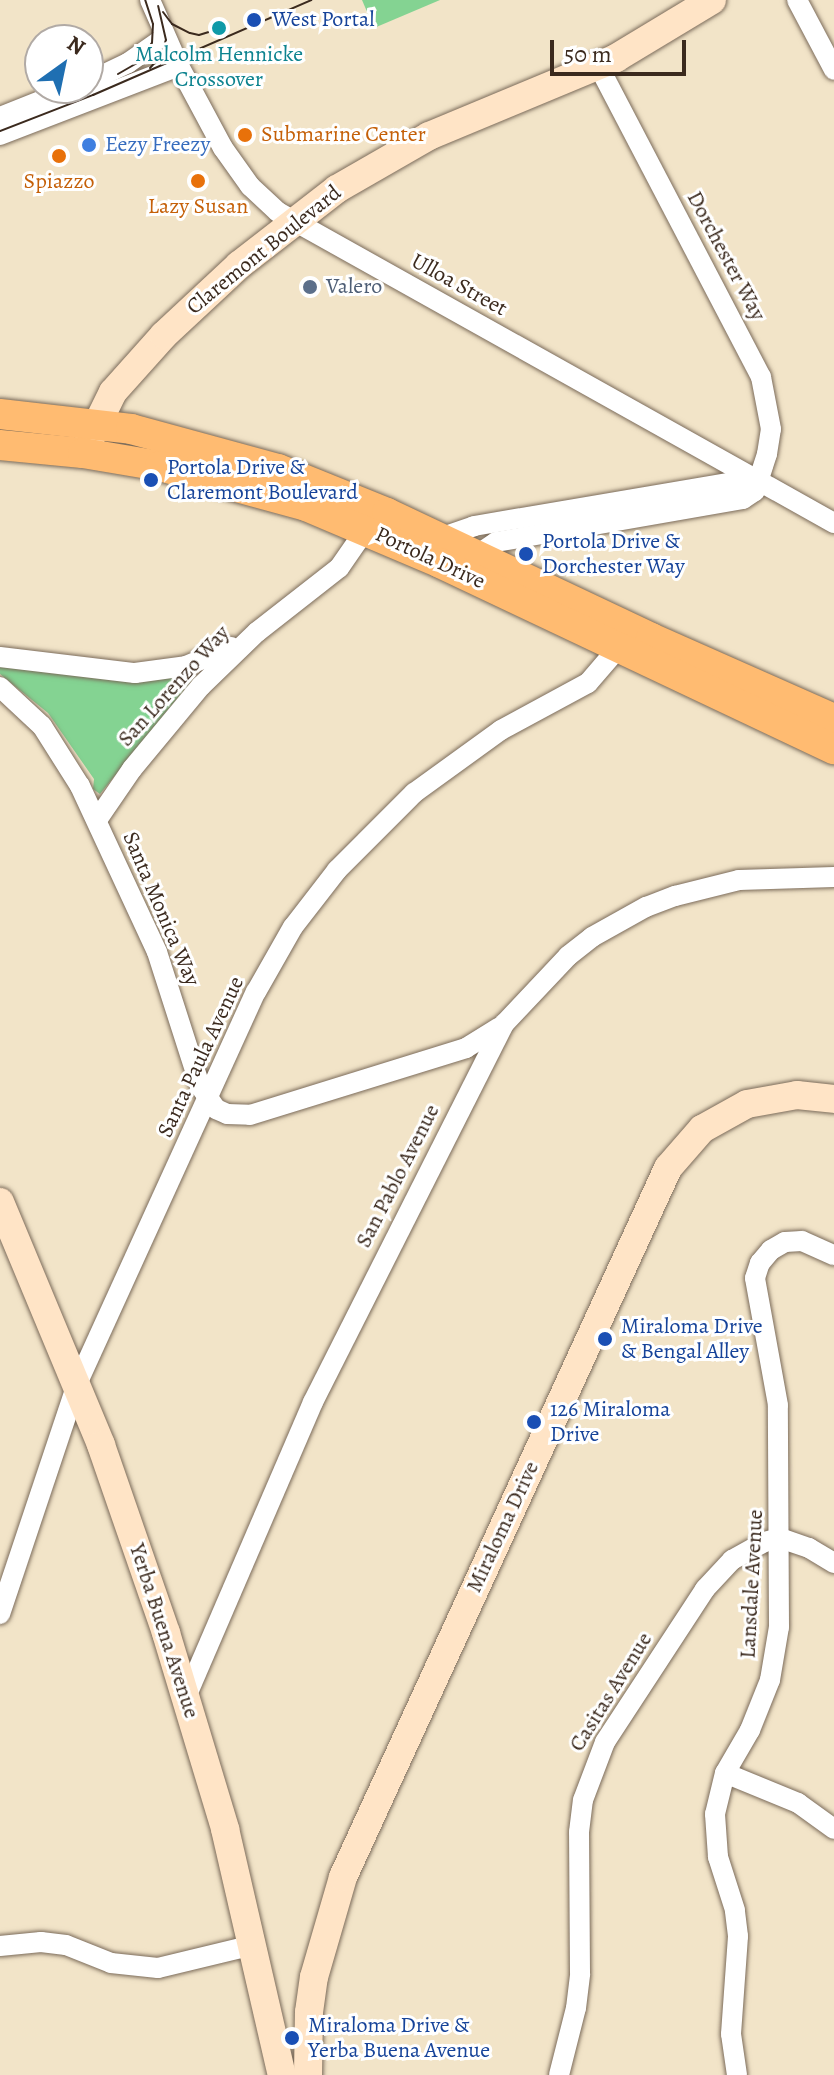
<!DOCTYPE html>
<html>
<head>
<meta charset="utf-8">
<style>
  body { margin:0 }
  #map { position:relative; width:834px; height:2075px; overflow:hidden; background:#f2e4c8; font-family:Alegreya,serif }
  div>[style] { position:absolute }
  .green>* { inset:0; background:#84d392 }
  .roads { filter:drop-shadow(0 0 2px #7b6b5a) drop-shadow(0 0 2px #7b6b5a) }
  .street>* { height:20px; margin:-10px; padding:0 10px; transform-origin:10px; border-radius:10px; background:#fff }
  .secondary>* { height:28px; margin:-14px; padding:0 14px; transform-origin:14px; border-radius:14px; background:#ffe4c6 }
  .primary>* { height:30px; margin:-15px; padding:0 15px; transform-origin:15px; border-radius:15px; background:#ffbb71 }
  .tram>* { height:2px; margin:-1px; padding:0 1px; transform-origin:1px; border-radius:1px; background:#3b2a1e }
  .dots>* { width:22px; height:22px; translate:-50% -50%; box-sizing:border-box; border:4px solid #fff; border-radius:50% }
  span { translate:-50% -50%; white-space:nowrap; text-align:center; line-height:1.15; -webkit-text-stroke:6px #fff; paint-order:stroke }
  .transit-label { font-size:22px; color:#164399 }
  .left { translate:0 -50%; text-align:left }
  .culture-label { font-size:22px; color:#0d838f }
  .food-label { font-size:22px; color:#c56008 }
  .shop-label { font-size:22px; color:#366cbe }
  .street-label { font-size:22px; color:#3b2a1e }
  .service-label { font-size:22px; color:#4e5e75 }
  .north { position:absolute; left:24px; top:24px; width:80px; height:80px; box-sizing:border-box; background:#fff; border:2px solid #b1aaa5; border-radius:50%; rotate:33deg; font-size:22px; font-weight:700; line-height:32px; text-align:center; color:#3b2a1e }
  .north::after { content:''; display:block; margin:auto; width:28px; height:36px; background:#1f6fb2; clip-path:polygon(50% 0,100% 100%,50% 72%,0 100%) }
  .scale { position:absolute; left:550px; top:40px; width:136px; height:36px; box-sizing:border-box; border:4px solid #3b2a1e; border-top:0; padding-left:10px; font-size:24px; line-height:28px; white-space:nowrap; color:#3b2a1e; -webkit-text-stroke:6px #fff; paint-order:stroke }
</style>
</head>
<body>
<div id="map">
  <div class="green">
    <i style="clip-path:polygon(362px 0,440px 0,374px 28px)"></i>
    <i style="clip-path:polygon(0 662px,194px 672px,196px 675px,100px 794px,93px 789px,94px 779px,48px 713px,0 674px)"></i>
  </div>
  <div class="roads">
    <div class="street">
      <i style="left:150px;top:0;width:72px;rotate:66.3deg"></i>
      <i style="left:179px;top:66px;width:93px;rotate:61.8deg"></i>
      <i style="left:223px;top:148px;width:47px;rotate:54.6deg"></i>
      <i style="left:250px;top:186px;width:38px;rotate:43deg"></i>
      <i style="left:278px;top:212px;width:637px;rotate:29.22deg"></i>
      <i style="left:797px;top:0;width:79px;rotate:62.1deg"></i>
      <i style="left:88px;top:82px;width:44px;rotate:-25.4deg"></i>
      <i style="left:128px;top:63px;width:45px;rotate:-35.1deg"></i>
      <i style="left:0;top:117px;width:79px;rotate:-21.7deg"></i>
      <i style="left:0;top:135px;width:192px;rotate:-21.1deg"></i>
      <i style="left:440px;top:538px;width:36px;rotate:-19deg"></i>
      <i style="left:474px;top:526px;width:288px;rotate:-9.6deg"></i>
      <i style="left:477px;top:555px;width:23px;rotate:-34deg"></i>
      <i style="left:496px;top:542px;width:251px;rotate:-9.9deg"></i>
      <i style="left:743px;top:499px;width:14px;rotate:-34deg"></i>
      <i style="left:755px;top:491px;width:39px;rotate:-72deg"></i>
      <i style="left:767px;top:454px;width:25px;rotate:-81deg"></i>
      <i style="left:771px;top:429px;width:53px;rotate:-100.9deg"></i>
      <i style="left:761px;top:377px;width:350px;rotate:-117.6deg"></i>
      <i style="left:0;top:657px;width:136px;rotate:6.8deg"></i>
      <i style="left:135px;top:673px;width:51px;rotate:-7.8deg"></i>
      <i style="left:186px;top:666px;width:49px;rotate:-22.9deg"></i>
      <i style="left:0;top:687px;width:57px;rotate:42.9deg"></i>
      <i style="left:42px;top:726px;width:71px;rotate:57.7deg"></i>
      <i style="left:80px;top:786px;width:183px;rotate:65.1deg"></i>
      <i style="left:157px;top:952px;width:141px;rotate:72.2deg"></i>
      <i style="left:200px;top:1086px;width:28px;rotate:55deg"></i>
      <i style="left:216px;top:1109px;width:12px;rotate:24deg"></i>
      <i style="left:227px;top:1114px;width:23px;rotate:2deg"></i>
      <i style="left:250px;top:1115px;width:226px;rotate:-17.2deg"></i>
      <i style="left:466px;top:1048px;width:38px;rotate:-32deg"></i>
      <i style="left:97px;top:820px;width:62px;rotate:-55.5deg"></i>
      <i style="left:132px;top:769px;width:108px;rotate:-50.3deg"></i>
      <i style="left:201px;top:686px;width:78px;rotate:-44deg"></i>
      <i style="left:257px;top:632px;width:104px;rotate:-38deg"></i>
      <i style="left:339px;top:568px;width:47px;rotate:-55.3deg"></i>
      <i style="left:0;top:1614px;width:243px;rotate:-71.5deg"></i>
      <i style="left:77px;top:1384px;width:431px;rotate:-65.5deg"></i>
      <i style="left:256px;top:992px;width:75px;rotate:-60.4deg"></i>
      <i style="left:293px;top:927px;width:72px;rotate:-52.3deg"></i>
      <i style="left:337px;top:870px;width:109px;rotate:-45deg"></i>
      <i style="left:414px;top:793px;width:107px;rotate:-35.9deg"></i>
      <i style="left:501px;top:730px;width:99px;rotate:-28.4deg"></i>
      <i style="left:588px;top:683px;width:48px;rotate:-49.3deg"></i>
      <i style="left:186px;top:1697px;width:321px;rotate:-66.7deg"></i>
      <i style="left:313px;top:1402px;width:424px;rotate:-63.2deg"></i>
      <i style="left:504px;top:1024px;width:93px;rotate:-46.7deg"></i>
      <i style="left:568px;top:956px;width:31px;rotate:-38deg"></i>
      <i style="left:592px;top:937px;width:62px;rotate:-29.1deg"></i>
      <i style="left:646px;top:907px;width:31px;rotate:-21deg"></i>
      <i style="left:675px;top:896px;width:66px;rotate:-14deg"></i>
      <i style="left:739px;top:880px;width:95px;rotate:-1.8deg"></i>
      <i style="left:725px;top:1773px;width:79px;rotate:22.3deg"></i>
      <i style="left:798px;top:1803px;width:44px;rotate:35.8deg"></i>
      <i style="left:0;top:1946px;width:41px;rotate:-5.6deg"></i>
      <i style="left:41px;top:1942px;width:25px;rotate:7deg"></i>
      <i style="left:66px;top:1945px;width:48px;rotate:21.8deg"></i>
      <i style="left:111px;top:1963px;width:47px;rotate:6.1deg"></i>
      <i style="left:158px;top:1968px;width:98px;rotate:-13.6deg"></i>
      <i style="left:559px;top:2075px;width:69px;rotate:-75.8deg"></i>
      <i style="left:576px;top:2008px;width:35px;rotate:-83deg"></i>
      <i style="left:580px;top:1973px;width:141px;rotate:-90.4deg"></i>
      <i style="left:579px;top:1832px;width:32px;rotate:-83deg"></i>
      <i style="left:583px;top:1800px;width:62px;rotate:-69.2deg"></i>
      <i style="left:605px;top:1742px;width:183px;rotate:-56.8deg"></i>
      <i style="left:705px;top:1589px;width:40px;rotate:-47deg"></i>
      <i style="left:732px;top:1560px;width:37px;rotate:-29deg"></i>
      <i style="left:764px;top:1542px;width:16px;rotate:-14deg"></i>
      <i style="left:780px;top:1538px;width:31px;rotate:19deg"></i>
      <i style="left:809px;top:1548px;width:29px;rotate:31deg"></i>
      <i style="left:737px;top:2075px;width:41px;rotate:-98.3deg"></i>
      <i style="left:731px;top:2034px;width:98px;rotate:-85.9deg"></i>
      <i style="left:738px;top:1936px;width:26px;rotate:-97deg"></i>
      <i style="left:735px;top:1910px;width:56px;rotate:-107.8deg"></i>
      <i style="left:718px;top:1857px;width:43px;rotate:-94deg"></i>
      <i style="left:715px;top:1814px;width:42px;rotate:-76.3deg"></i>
      <i style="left:725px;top:1773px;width:50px;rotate:-59.8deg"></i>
      <i style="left:750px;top:1730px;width:54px;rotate:-68.2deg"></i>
      <i style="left:770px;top:1680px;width:54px;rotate:-80.4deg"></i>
      <i style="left:779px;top:1627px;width:222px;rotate:-90.3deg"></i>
      <i style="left:778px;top:1405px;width:129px;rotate:-100.3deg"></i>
      <i style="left:755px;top:1278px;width:16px;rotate:-72deg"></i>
      <i style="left:760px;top:1263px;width:17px;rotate:-50deg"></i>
      <i style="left:771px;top:1250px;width:16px;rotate:-30deg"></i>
      <i style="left:785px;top:1242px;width:17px;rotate:-3deg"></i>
      <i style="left:802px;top:1241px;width:35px;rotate:24deg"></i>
    </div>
    <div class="secondary">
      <i style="left:87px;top:445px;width:59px;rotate:-63.9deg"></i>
      <i style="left:113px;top:392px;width:76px;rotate:-48.2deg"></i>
      <i style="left:164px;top:335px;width:103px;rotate:-43deg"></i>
      <i style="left:239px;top:265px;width:124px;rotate:-37.8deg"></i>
      <i style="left:337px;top:189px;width:106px;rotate:-29.9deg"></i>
      <i style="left:429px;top:136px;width:203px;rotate:-22.6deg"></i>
      <i style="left:616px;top:58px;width:112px;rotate:-31.1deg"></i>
      <i style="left:0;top:1202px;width:263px;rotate:67.4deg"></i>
      <i style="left:101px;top:1445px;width:199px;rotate:70.9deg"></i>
      <i style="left:166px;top:1633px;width:205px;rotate:73.2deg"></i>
      <i style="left:225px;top:1829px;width:253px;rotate:77deg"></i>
      <i style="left:308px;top:2075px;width:63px;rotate:-89.1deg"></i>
      <i style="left:309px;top:2012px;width:35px;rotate:-82deg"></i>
      <i style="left:314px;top:1977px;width:104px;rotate:-73.8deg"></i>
      <i style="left:343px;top:1877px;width:780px;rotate:-65.37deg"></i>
      <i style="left:668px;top:1168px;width:52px;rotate:-48.9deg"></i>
      <i style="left:702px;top:1129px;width:51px;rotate:-29.1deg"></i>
      <i style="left:747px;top:1104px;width:51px;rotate:-10.2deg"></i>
      <i style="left:797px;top:1095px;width:37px;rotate:6deg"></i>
    </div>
    <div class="primary">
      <i style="left:0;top:414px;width:132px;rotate:6.5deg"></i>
      <i style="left:131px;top:429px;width:152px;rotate:15.2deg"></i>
      <i style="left:278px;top:469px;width:118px;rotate:22deg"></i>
      <i style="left:387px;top:513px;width:292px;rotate:25.3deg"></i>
      <i style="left:651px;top:638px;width:200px;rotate:23.9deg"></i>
      <i style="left:0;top:445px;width:83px;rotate:5.5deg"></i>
      <i style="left:83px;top:453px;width:78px;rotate:9.6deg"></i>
      <i style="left:160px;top:466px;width:151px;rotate:15.3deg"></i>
      <i style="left:306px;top:506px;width:146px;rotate:23deg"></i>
      <i style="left:440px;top:563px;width:436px;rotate:25.3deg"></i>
    </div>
  </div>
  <div class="tram">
    <i style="left:163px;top:12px;width:15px;rotate:53deg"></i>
    <i style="left:172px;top:24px;width:20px;rotate:27deg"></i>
    <i style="left:190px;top:33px;width:9px;rotate:13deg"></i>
    <i style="left:199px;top:35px;width:28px;rotate:-17deg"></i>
    <i style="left:150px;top:68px;width:15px;rotate:-48deg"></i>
    <i style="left:160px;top:57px;width:18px;rotate:-71deg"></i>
    <i style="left:166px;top:40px;width:35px;rotate:-103deg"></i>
    <i style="left:118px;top:74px;width:24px;rotate:-30deg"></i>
    <i style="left:139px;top:62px;width:23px;rotate:-56deg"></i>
    <i style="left:152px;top:43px;width:19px;rotate:-87deg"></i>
    <i style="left:153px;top:24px;width:25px;rotate:-108deg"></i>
    <i style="left:0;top:131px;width:100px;rotate:-21.2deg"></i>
    <i style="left:93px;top:95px;width:238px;rotate:-23.5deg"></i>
  </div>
  <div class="dots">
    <i style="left:254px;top:20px;background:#1a4fb4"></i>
    <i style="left:219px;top:28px;background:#0f9aa8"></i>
    <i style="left:245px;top:135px;background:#e8710a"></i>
    <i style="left:89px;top:145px;background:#3f7fe0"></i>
    <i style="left:59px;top:156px;background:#e8710a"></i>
    <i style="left:198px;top:181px;background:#e8710a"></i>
    <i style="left:310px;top:287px;background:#5c6f8a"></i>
    <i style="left:151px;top:480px;background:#1a4fb4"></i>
    <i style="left:526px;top:554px;background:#1a4fb4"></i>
    <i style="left:605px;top:1339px;background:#1a4fb4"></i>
    <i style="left:534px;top:1422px;background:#1a4fb4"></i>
    <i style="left:292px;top:2038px;background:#1a4fb4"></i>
  </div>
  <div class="transit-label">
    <span class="left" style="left:272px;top:20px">West Portal</span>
    <span class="left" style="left:167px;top:480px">Portola Drive &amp;<br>Claremont Boulevard</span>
    <span class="left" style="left:542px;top:554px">Portola Drive &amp;<br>Dorchester Way</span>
    <span class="left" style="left:621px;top:1339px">Miraloma Drive<br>&amp; Bengal Alley</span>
    <span class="left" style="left:550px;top:1422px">126 Miraloma<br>Drive</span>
    <span class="left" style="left:308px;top:2038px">Miraloma Drive &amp;<br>Yerba Buena Avenue</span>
  </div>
  <div class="culture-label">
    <span style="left:219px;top:67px">Malcolm Hennicke<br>Crossover</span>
  </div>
  <div class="food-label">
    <span class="left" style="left:261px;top:135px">Submarine Center</span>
    <span style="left:59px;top:182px">Spiazzo</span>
    <span style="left:198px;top:207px">Lazy Susan</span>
  </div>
  <div class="shop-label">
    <span class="left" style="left:105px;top:145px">Eezy Freezy</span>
  </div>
  <div class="street-label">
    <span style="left:264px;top:250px;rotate:-39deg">Claremont Boulevard</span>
    <span style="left:726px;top:256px;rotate:62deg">Dorchester Way</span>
    <span style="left:459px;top:285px;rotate:29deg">Ulloa Street</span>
    <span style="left:430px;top:558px;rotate:25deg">Portola Drive</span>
    <span style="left:174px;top:686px;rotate:-48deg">San Lorenzo Way</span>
    <span style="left:161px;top:909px;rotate:67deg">Santa Monica Way</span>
    <span style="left:201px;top:1057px;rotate:-65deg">Santa Paula Avenue</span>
    <span style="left:398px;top:1176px;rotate:-63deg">San Pablo Avenue</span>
    <span style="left:503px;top:1527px;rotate:-65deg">Miraloma Drive</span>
    <span style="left:752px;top:1584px;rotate:-87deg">Lansdale Avenue</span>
    <span style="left:164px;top:1631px;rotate:72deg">Yerba Buena Avenue</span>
    <span style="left:611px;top:1692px;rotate:-58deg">Casitas Avenue</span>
  </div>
  <div class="service-label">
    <span class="left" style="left:326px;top:287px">Valero</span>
  </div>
  <div class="north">N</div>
  <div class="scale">50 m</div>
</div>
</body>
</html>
